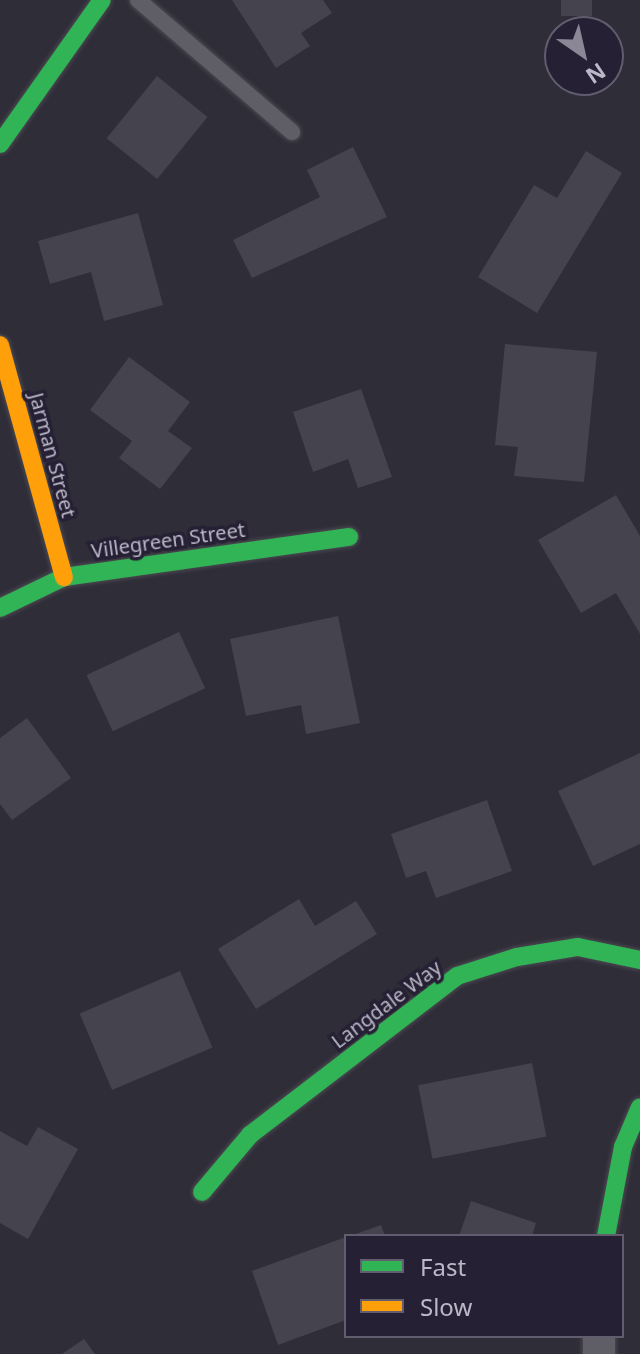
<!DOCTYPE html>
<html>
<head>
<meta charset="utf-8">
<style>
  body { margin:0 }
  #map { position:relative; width:640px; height:1354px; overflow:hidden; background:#2f2d38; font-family:"Noto Sans",sans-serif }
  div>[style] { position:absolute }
  .building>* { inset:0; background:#45434d; transform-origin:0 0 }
  .roads { filter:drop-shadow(0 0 2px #4b4951) drop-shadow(0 0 2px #4b4951) }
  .lane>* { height:16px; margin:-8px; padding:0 8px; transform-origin:8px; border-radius:8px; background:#5f5d66 }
  .street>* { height:32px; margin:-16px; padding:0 16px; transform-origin:16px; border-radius:16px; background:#5f5d66 }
  .fast>* { height:18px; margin:-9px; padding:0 9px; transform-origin:9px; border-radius:9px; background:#30b455 }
  .slow>* { height:18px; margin:-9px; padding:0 9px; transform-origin:9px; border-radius:9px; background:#ff9f0a }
  span { translate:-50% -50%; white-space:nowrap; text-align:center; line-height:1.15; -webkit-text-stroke:7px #252033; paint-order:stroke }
  .street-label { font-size:20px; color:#bcb8c8 }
  .legend { position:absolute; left:344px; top:1234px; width:280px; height:104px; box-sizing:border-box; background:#252033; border:2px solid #615d6f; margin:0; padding:10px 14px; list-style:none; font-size:24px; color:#bcb8c8 }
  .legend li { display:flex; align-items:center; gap:16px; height:40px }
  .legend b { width:40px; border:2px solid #615d6f }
  .north { position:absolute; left:544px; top:16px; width:80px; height:80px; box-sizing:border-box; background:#252033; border:2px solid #615d6f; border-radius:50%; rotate:146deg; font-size:22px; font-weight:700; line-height:32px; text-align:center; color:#bcb8c8 }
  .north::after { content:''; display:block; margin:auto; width:28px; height:36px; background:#8b8796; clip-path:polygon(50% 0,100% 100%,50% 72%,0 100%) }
</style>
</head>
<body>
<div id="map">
  <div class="building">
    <i style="clip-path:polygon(232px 0,323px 0,332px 13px,301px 33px,310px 46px,276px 68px)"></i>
    <i style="left:561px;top:0;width:31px;height:16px"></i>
    <i style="left:157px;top:76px;width:65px;height:80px;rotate:39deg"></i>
    <i style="clip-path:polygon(353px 147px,387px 217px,252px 278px,233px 240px,320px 197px,307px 170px)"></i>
    <i style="clip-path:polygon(586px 151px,622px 173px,537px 313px,478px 277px,534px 185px,557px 198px)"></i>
    <i style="clip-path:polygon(138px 213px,163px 305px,104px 321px,91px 272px,50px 284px,38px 241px)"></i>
    <i style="clip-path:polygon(505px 344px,597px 352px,584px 482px,514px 476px,518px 447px,495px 445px)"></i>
    <i style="clip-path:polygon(129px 357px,190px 402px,168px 431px,192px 448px,160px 489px,119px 458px,132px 441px,90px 410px)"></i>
    <i style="clip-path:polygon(361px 389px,392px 477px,358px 488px,348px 459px,313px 472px,293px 412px)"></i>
    <i style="clip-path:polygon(616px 495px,640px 536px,640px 634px,616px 593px,581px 613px,538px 540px)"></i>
    <i style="clip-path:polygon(338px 616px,360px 723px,306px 734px,301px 705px,246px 716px,230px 639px)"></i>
    <i style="left:179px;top:632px;width:62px;height:102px;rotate:65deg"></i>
    <i style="clip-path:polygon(27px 718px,71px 778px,12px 820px,0 804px,0 738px)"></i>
    <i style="clip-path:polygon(640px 753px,640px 844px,593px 866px,558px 791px)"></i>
    <i style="clip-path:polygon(487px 800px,512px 871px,436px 898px,426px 871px,406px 878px,391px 834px)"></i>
    <i style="clip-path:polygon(299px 899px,315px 926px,356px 901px,377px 934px,256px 1009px,218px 949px)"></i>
    <i style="left:180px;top:971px;width:83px;height:109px;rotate:67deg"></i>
    <i style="left:532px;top:1063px;width:75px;height:116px;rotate:79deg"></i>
    <i style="clip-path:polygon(38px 1127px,78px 1149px,28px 1239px,0 1223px,0 1131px,27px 1146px)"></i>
    <i style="clip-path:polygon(471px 1201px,536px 1223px,532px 1236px,459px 1236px)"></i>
    <i style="clip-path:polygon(381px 1225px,385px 1236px,350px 1236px)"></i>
    <i style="clip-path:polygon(346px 1237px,346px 1320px,278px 1345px,252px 1271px)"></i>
    <i style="clip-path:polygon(84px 1339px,95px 1354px,62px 1354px)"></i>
  </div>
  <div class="roads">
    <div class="lane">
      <i style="left:138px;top:0;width:203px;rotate:40.6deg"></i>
    </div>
    <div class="street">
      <i style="left:599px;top:1354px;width:18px;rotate:-90deg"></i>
    </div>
    <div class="fast">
      <i style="left:0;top:144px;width:176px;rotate:-54.7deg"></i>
      <i style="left:0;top:608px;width:71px;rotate:-25.8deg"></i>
      <i style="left:64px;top:577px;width:288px;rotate:-8deg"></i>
      <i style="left:202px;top:1192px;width:75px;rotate:-49.9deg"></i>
      <i style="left:250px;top:1135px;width:261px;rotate:-37.5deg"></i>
      <i style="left:457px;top:976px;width:63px;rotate:-17.6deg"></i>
      <i style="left:517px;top:957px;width:62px;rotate:-9.3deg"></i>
      <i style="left:578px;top:947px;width:63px;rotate:11.8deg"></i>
      <i style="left:606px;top:1236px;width:91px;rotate:-79.2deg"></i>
      <i style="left:623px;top:1147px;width:43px;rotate:-67deg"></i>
    </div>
    <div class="slow">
      <i style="left:0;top:345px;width:241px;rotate:74.6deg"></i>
    </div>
  </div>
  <div class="street-label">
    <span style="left:53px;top:455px;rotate:75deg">Jarman Street</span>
    <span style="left:168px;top:540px;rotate:-8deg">Villegreen Street</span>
    <span style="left:386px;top:1004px;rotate:-37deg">Langdale Way</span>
  </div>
  <ul class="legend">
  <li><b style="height:10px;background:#30b455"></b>Fast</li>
  <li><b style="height:10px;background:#ff9f0a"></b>Slow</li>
  </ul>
  <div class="north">N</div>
</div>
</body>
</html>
